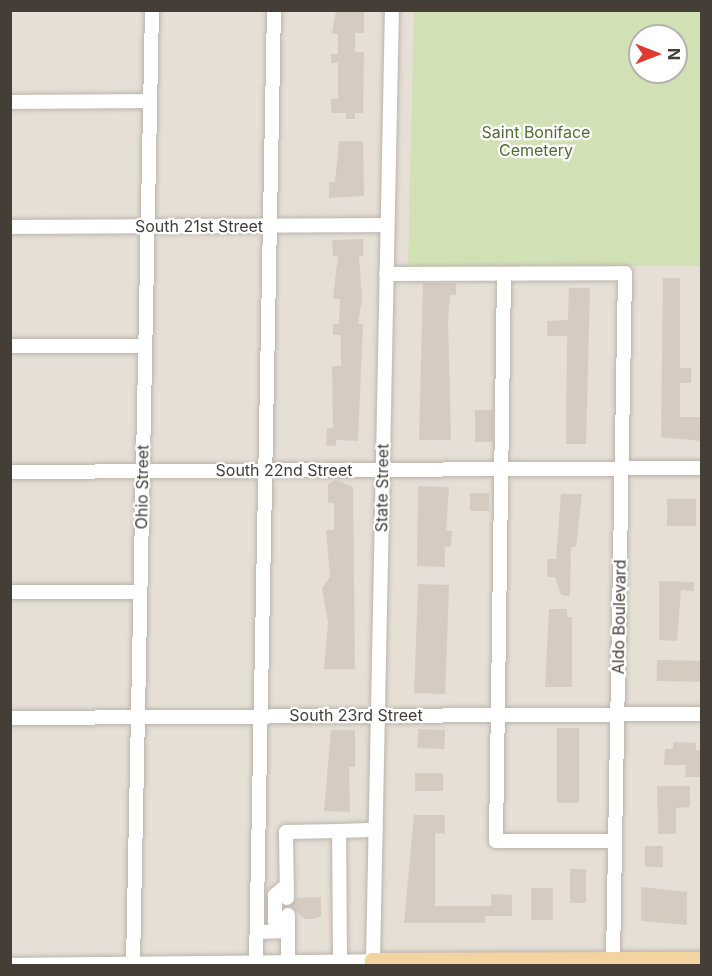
<!DOCTYPE html>
<html>
<head>
<meta charset="utf-8">
<style>
  body { margin:0 }
  #map { position:relative; width:712px; height:976px; overflow:hidden; background:#f2eee8; font-family:Inter,sans-serif }
  div>[style] { position:absolute }
  .residential>* { inset:0; background:#e5dfd6 }
  .green>* { inset:0; background:#d2e1b5 }
  .building>* { inset:0; background:#d5cbc1; transform-origin:0 0 }
  .roads { filter:drop-shadow(0 0 2px #bcb4ab) drop-shadow(0 0 2px #bcb4ab) }
  .minor>* { height:14px; margin:-7px; padding:0 7px; transform-origin:7px; border-radius:7px; background:#fff }
  .major>* { height:16px; margin:-8px; padding:0 8px; transform-origin:8px; border-radius:8px; background:#f3d3a0 }
  span { translate:-50% -50%; white-space:nowrap; text-align:center; line-height:1.15; -webkit-text-stroke:4.5px #fff; paint-order:stroke }
  .park-label { font-size:16px; color:#4f6f31 }
  .street-label { font-size:16px; color:#443e37 }
  .frame { position:absolute; inset:0; border:12px solid #443e37; pointer-events:none }
  .north { position:absolute; left:628px; top:24px; width:60px; height:60px; box-sizing:border-box; background:#fff; border:2px solid #b4b2af; border-radius:50%; rotate:90deg; font-size:16px; font-weight:700; line-height:24px; text-align:center; color:#443e37 }
  .north::after { content:''; display:block; margin:auto; width:21px; height:27px; background:#e1392f; clip-path:polygon(50% 0,100% 100%,50% 72%,0 100%) }
</style>
</head>
<body>
<div id="map">
  <div class="residential">
    <i style="clip-path:polygon(evenodd,10px 11px,701px 11px,701px 960px,11px 965px,10px 11px,640px 36px,676px 36px,676px 72px,640px 72px,640px 36px)"></i>
  </div>
  <div class="green">
    <i style="clip-path:polygon(evenodd,414px 11px,701px 11px,701px 266px,408px 266px,414px 11px,640px 36px,676px 36px,676px 72px,640px 72px,640px 36px)"></i>
  </div>
  <div class="building">
    <i style="clip-path:polygon(336px 10px,364px 10px,364px 33px,355px 33px,355px 52px,364px 52px,363px 113px,355px 113px,355px 119px,346px 119px,346px 113px,331px 113px,331px 99px,338px 99px,338px 63px,331px 63px,331px 54px,338px 54px,338px 34px,332px 34px)"></i>
    <i style="clip-path:polygon(339px 141px,363px 141px,364px 196px,329px 198px,329px 182px,335px 182px)"></i>
    <i style="clip-path:polygon(363px 239px,363px 256px,359px 256px,362px 299px,358px 324px,363px 324px,358px 441px,336px 440px,336px 446px,326px 445px,327px 428px,333px 428px,332px 366px,341px 366px,341px 335px,333px 335px,333px 324px,339px 324px,340px 299px,333px 299px,338px 256px,333px 256px,332px 240px)"></i>
    <i style="clip-path:polygon(663px 278px,680px 278px,680px 368px,691px 368px,691px 383px,680px 383px,680px 417px,702px 417px,702px 441px,661px 437px)"></i>
    <i style="clip-path:polygon(423px 283px,456px 283px,456px 295px,450px 295px,448px 320px,451px 440px,419px 440px)"></i>
    <i style="clip-path:polygon(569px 288px,590px 288px,586px 444px,566px 444px,567px 336px,547px 336px,547px 321px,568px 320px)"></i>
    <i style="left:475px;top:410px;width:18px;height:32px"></i>
    <i style="clip-path:polygon(336px 480px,353px 487px,355px 669px,324px 669px,328px 623px,322px 588px,330px 577px,326px 530px,334px 530px,334px 503px,328px 503px,328px 484px)"></i>
    <i style="clip-path:polygon(418px 486px,449px 487px,446px 531px,452px 531px,451px 547px,445px 547px,445px 567px,417px 566px)"></i>
    <i style="left:470px;top:493px;width:19px;height:18px"></i>
    <i style="clip-path:polygon(561px 494px,582px 494px,576px 547px,571px 547px,570px 596px,561px 595px,555px 577px,547px 577px,547px 559px,556px 559px)"></i>
    <i style="left:667px;top:499px;width:29px;height:27px"></i>
    <i style="clip-path:polygon(659px 581px,694px 582px,694px 591px,681px 590px,677px 641px,659px 640px)"></i>
    <i style="left:418px;top:584px;width:31px;height:109px;rotate:2deg"></i>
    <i style="clip-path:polygon(549px 609px,567px 609px,567px 617px,572px 617px,572px 687px,545px 687px)"></i>
    <i style="left:657px;top:660px;width:45px;height:21px;rotate:1deg"></i>
    <i style="left:557px;top:728px;width:22px;height:75px"></i>
    <i style="left:418px;top:729px;width:27px;height:19px;rotate:2deg"></i>
    <i style="clip-path:polygon(331px 730px,355px 730px,355px 767px,349px 767px,350px 812px,324px 811px)"></i>
    <i style="clip-path:polygon(673px 742px,696px 743px,696px 750px,702px 750px,702px 777px,685px 777px,686px 765px,664px 765px,665px 749px,673px 749px)"></i>
    <i style="left:415px;top:773px;width:28px;height:18px"></i>
    <i style="clip-path:polygon(657px 786px,690px 786px,690px 807px,676px 808px,676px 834px,658px 834px)"></i>
    <i style="clip-path:polygon(414px 815px,445px 815px,445px 834px,435px 833px,435px 906px,491px 906px,491px 894px,512px 895px,512px 916px,485px 916px,485px 923px,404px 923px)"></i>
    <i style="left:645px;top:846px;width:18px;height:21px"></i>
    <i style="left:570px;top:869px;width:16px;height:34px"></i>
    <i style="clip-path:polygon(641px 887px,687px 892px,687px 925px,641px 921px)"></i>
    <i style="left:531px;top:888px;width:22px;height:32px"></i>
    <i style="clip-path:polygon(321px 897px,321px 916px,314px 919px,305px 919px,290px 906px,296px 898px)"></i>
  </div>
  <div class="roads">
    <div class="minor">
      <i style="left:10px;top:102px;width:140px;rotate:-0.4deg"></i>
      <i style="left:10px;top:227px;width:377px;rotate:-0.3deg"></i>
      <i style="left:386px;top:274px;width:239px;rotate:-0.2deg"></i>
      <i style="left:625px;top:273px;width:687px;rotate:91deg"></i>
      <i style="left:504px;top:274px;width:567px;rotate:90.81deg"></i>
      <i style="left:496px;top:841px;width:119px"></i>
      <i style="left:10px;top:346px;width:135px"></i>
      <i style="left:10px;top:472px;width:692px;rotate:-0.33deg"></i>
      <i style="left:10px;top:592px;width:130px"></i>
      <i style="left:10px;top:718px;width:692px;rotate:-0.33deg"></i>
      <i style="left:287px;top:885px;width:16px;rotate:140deg"></i>
      <i style="left:275px;top:895px;width:26px;rotate:90deg"></i>
      <i style="left:275px;top:921px;width:16px;rotate:38deg"></i>
      <i style="left:287px;top:898px;width:66px;rotate:-90.9deg"></i>
      <i style="left:286px;top:832px;width:53px;rotate:-1.1deg"></i>
      <i style="left:288px;top:915px;width:47px;rotate:90deg"></i>
      <i style="left:257px;top:932px;width:31px;rotate:-2deg"></i>
      <i style="left:340px;top:961px;width:130px;rotate:-90.4deg"></i>
      <i style="left:339px;top:831px;width:37px;rotate:-2deg"></i>
      <i style="left:256px;top:962px;width:952px;rotate:-88.92deg"></i>
      <i style="left:133px;top:964px;width:954px;rotate:-88.86deg"></i>
      <i style="left:10px;top:965px;width:363px;rotate:-0.6deg"></i>
      <i style="left:373px;top:961px;width:951px;rotate:-88.86deg"></i>
    </div>
    <div class="major">
      <i style="left:373px;top:966px;width:5px;rotate:-90deg"></i>
      <i style="left:373px;top:961px;width:329px;rotate:-0.2deg"></i>
    </div>
  </div>
  <div class="park-label">
    <span style="left:536px;top:141px">Saint Boniface<br>Cemetery</span>
  </div>
  <div class="street-label">
    <span style="left:199px;top:226px">South 21st Street</span>
    <span style="left:284px;top:470px">South 22nd Street</span>
    <span style="left:142px;top:487px;rotate:-89deg">Ohio Street</span>
    <span style="left:382px;top:488px;rotate:-89deg">State Street</span>
    <span style="left:619px;top:617px;rotate:-89deg">Aldo Boulevard</span>
    <span style="left:356px;top:715px">South 23rd Street</span>
  </div>
  <div class="frame"></div>
  <div class="north">N</div>
</div>
</body>
</html>
